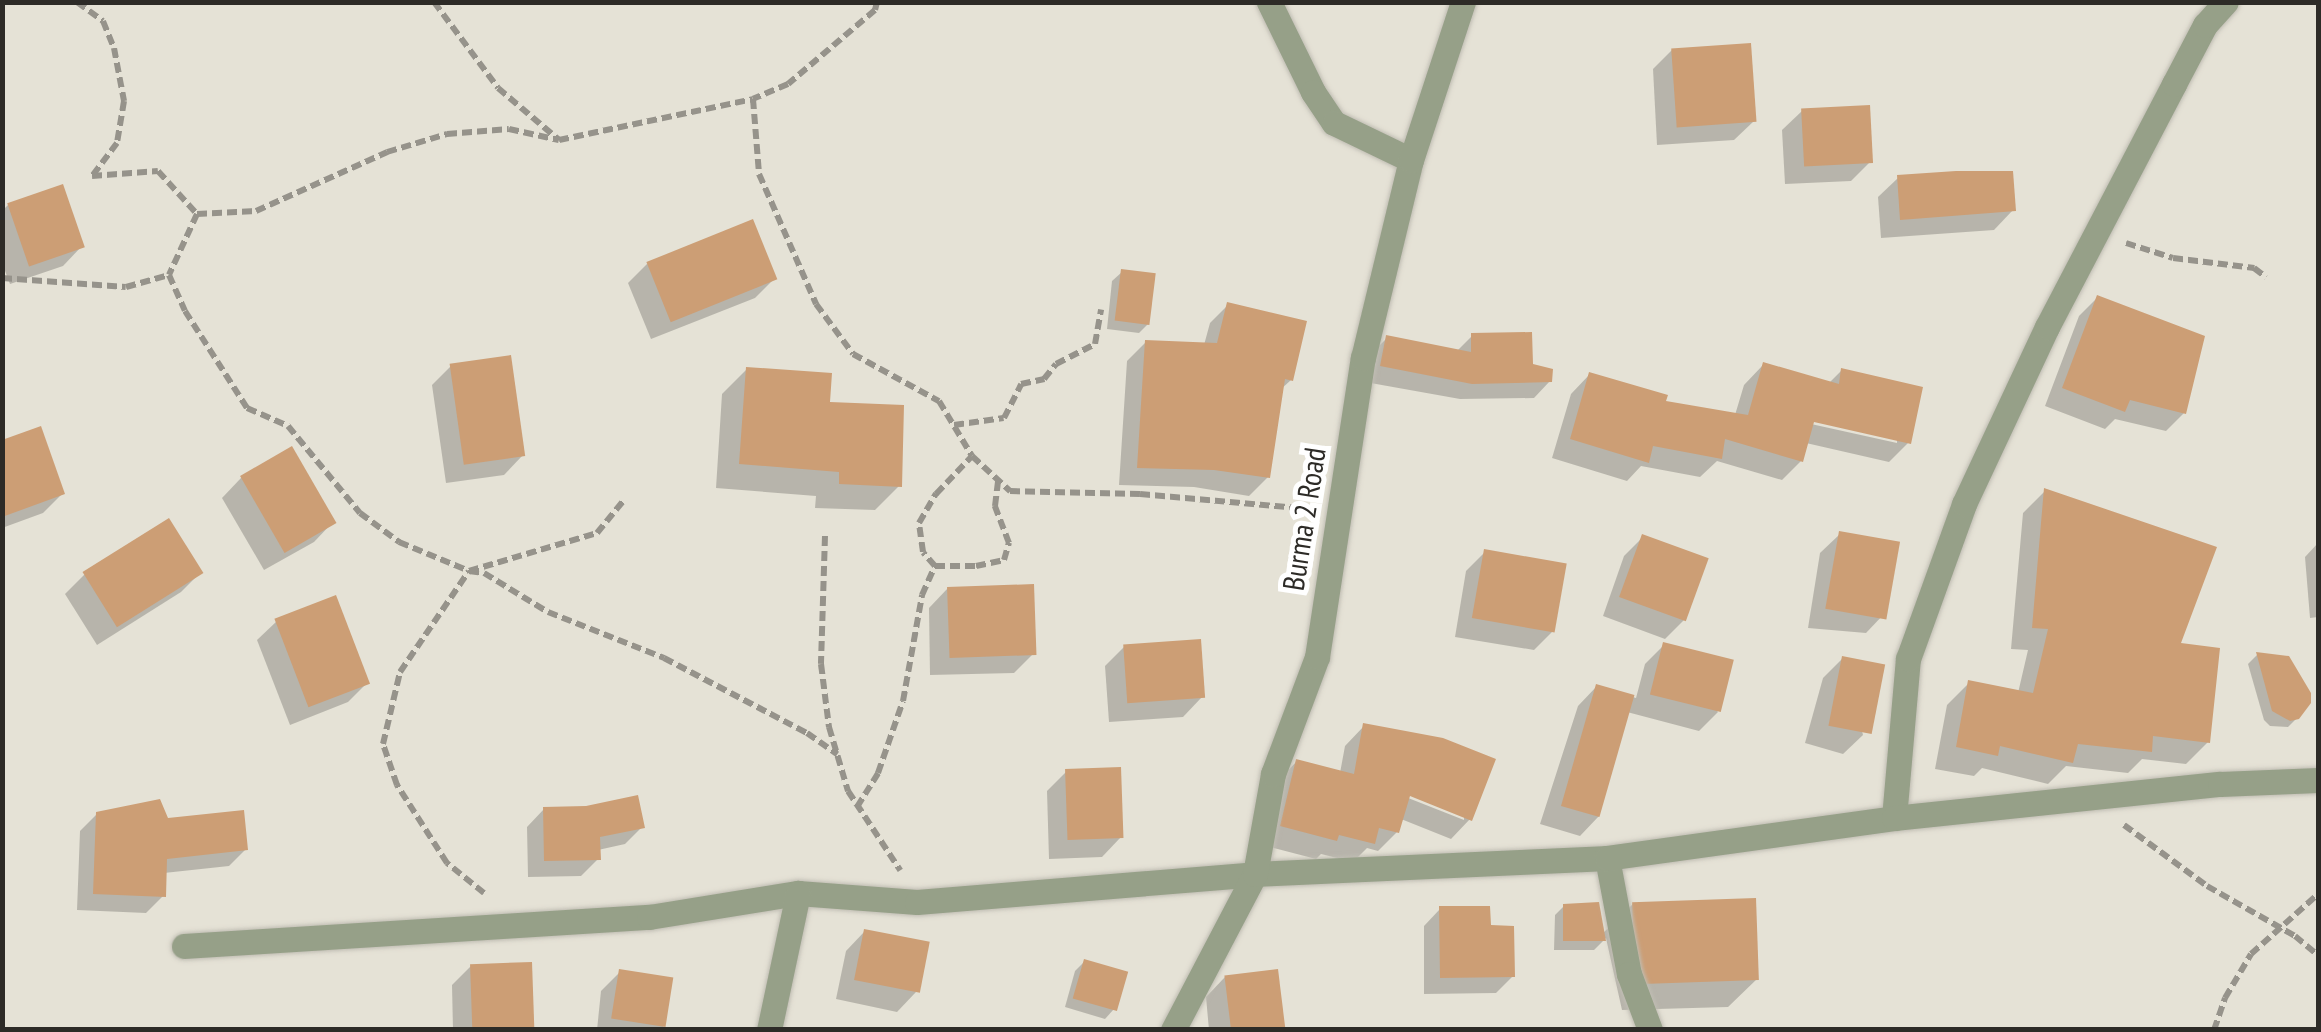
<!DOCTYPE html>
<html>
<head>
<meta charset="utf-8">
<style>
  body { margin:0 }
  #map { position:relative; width:2321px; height:1032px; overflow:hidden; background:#e5e2d6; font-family:"PT Sans Narrow",sans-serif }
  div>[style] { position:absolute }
  .shadow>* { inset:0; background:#0003 }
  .building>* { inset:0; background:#cc9e75; transform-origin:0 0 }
  .path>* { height:6px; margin-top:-3px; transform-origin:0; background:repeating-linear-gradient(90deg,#96938b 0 10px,transparent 0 15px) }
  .roads { filter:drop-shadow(0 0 2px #c0bdb3) drop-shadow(0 0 2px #c0bdb3) }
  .minor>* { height:25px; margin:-12.5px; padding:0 12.5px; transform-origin:12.5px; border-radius:12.5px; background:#96a088 }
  span { translate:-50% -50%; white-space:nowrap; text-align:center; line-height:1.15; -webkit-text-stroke:10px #fff; paint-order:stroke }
  .street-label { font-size:30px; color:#2d2b27 }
  .frame { position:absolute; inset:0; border:5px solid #2d2b27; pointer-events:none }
</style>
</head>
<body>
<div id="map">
  <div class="shadow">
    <i style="clip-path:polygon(1672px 50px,1754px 121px,1734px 140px,1657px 145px,1653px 69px)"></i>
    <i style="clip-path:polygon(1802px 111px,1870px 162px,1851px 181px,1785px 184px,1782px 130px)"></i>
    <i style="clip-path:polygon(1898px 178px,2013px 210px,1994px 230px,1881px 238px,1878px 197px)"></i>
    <i style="clip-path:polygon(8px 205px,82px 246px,63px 266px,10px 284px,2px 263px,2px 211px)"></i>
    <i style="clip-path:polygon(647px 264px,774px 279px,755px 298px,651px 339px,628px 283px)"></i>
    <i style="clip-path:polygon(1122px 272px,1148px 324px,1139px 333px,1107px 329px,1112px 281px)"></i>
    <i style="clip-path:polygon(2097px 298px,2184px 413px,2166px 431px,2115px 419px,2105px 429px,2045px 406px,2079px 316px)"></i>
    <i style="clip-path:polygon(1228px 305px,1291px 380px,1280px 390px,1268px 477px,1249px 496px,1194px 487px,1119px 485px,1127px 361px,1146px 342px,1204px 345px,1210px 323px)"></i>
    <i style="clip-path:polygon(1472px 336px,1550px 381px,1534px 398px,1460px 399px,1365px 382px,1371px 354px,1387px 338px,1456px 352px)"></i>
    <i style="clip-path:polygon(evenodd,1763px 365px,1828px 384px,1841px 371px,1908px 443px,1889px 462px,1806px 443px,1801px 461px,1782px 480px,1717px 461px,1700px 477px,1641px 466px,1627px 481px,1552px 458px,1571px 394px,1590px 374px,1663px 403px,1735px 415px,1744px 385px,1763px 365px,1803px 417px,1897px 438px,1897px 443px,1802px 422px,1803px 417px)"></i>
    <i style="clip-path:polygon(451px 366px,523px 455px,504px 475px,446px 483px,432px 385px)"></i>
    <i style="clip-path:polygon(747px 369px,827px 405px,900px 485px,875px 510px,815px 508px,816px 496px,716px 488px,722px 394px)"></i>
    <i style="clip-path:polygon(2px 442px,62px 494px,43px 513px,2px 528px)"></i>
    <i style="clip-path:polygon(291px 450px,333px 522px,314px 542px,264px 570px,222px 498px,241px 478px)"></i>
    <i style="clip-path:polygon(2045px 491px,2208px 742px,2186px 764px,2142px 759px,2128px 773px,2066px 766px,2048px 784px,1982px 768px,1974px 776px,1935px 769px,1947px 705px,1969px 683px,2018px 693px,2028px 650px,2011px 649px,2023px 513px)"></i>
    <i style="clip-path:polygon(1840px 534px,1885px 613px,1866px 633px,1808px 628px,1820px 553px)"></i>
    <i style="clip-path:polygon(1643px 537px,1685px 619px,1665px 639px,1603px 616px,1624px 556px)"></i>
    <i style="clip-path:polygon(2318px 543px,2318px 617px,2310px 618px,2305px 557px)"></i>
    <i style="clip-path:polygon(1485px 552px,1553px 631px,1534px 650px,1455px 637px,1466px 571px)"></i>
    <i style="clip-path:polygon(200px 573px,181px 592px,97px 645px,65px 594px,84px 575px)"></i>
    <i style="clip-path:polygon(948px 588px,1033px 654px,1014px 673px,930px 675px,929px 608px)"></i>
    <i style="clip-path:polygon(277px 621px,367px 683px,348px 702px,290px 725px,257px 640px)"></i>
    <i style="clip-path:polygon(1664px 645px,1718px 712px,1699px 731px,1627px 712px,1599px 816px,1580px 836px,1540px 824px,1578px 706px,1597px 686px,1636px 698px,1645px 664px)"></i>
    <i style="clip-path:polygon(1124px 647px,1202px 697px,1183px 717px,1109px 722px,1105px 666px)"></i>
    <i style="clip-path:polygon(2257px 655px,2287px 658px,2298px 717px,2288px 727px,2270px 726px,2264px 720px,2248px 664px)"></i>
    <i style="clip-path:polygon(1843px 658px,1863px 735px,1843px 754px,1805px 743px,1823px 678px)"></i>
    <i style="clip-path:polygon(evenodd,1364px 726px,1470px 819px,1451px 839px,1401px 819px,1397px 832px,1378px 851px,1367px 848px,1353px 862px,1321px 854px,1316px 859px,1262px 845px,1278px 781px,1297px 761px,1340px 773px,1345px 746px,1364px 726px,1400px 790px,1464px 815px,1464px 820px,1398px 794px,1400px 790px)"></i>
    <i style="clip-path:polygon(1066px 772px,1121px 837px,1102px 857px,1049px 859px,1047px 791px)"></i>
    <i style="clip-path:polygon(544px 809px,642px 827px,625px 844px,598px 850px,598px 859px,581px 876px,528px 877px,527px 827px)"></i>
    <i style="clip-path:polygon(97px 814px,166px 820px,246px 849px,229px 866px,164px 873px,163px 896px,146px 913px,77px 910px,80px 831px)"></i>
    <i style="clip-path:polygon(1633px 904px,1757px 979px,1728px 1007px,1622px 1010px,1606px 938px,1594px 950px,1554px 950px,1555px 915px,1564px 906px,1602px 934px)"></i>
    <i style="clip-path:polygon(1440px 909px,1488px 928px,1513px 976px,1496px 993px,1424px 994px,1424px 926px)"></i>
    <i style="clip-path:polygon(865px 931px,916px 992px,897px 1012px,836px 999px,846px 951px)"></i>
    <i style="clip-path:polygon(1084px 962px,1114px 1009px,1105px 1019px,1065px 1007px,1075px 971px)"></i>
    <i style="clip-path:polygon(471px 966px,532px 1030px,453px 1030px,452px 985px)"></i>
    <i style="clip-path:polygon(620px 972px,670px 980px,663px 1030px,597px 1030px,601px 991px)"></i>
    <i style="clip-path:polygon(1225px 977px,1283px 1030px,1209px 1030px,1206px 997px)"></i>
  </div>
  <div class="building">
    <i style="left:1751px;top:43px;width:79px;height:80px;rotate:86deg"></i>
    <i style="left:1870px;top:105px;width:58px;height:69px;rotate:87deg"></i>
    <i style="clip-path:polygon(1956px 171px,2013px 171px,2016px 211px,1900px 220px,1897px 175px)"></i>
    <i style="left:63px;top:184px;width:67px;height:59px;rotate:71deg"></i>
    <i style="left:753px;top:219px;width:65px;height:115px;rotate:68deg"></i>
    <i style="left:1121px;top:269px;width:35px;height:52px;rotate:7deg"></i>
    <i style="clip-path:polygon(2097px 295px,2205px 336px,2186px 414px,2130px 400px,2125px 412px,2062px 388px)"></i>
    <i style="clip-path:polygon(1227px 302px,1307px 321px,1293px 381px,1285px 379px,1270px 478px,1214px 470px,1137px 468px,1145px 340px,1217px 343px)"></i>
    <i style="clip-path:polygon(1532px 332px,1533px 364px,1553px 369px,1552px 382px,1472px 384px,1380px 366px,1386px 335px,1471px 352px,1471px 333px)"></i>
    <i style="left:511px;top:355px;width:102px;height:62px;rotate:82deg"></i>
    <i style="clip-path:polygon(1763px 362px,1839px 384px,1841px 368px,1923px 387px,1911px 444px,1814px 422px,1803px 462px,1725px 439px,1722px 459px,1653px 446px,1649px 463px,1570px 439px,1589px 372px,1668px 395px,1666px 401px,1748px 415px)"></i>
    <i style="clip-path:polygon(746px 367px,832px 373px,830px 402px,904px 405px,902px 487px,839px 484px,839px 472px,739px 464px)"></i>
    <i style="clip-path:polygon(41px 426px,65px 494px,2px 517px,2px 440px)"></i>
    <i style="left:292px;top:446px;width:89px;height:60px;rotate:60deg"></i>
    <i style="clip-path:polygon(2044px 488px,2217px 547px,2181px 643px,2220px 648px,2210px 743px,2153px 736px,2152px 752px,2078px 744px,2073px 763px,2000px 746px,1998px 756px,1956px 747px,1968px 680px,2033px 693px,2048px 629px,2032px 628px)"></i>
    <i style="left:169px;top:518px;width:65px;height:102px;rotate:58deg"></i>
    <i style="left:1839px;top:531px;width:62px;height:79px;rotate:10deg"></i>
    <i style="left:1642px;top:534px;width:71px;height:67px;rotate:20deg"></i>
    <i style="left:1484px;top:549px;width:84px;height:70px;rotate:10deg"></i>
    <i style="left:1034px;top:584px;width:71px;height:87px;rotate:88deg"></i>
    <i style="left:336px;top:595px;width:95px;height:66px;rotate:69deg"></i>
    <i style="left:1201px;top:639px;width:59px;height:78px;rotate:86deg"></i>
    <i style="left:1663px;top:642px;width:73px;height:54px;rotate:14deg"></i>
    <i style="clip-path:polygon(2256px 652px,2289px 656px,2311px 693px,2311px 703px,2299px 719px,2290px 721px,2272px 711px)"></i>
    <i style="left:1842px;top:656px;width:44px;height:71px;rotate:11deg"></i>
    <i style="left:1596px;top:684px;width:40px;height:127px;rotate:16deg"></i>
    <i style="clip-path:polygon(1363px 723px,1443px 738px,1496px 759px,1472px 821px,1410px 796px,1399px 833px,1379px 828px,1375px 844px,1339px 835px,1337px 841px,1280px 826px,1296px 759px,1354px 774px)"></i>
    <i style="left:1121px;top:767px;width:71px;height:56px;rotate:88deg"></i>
    <i style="clip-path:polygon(638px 795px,645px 828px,600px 837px,601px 860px,544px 861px,543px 807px,586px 806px)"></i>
    <i style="clip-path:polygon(160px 799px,168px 818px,244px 810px,248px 850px,167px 859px,166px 897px,93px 894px,96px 812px)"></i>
    <i style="left:1756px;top:898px;width:82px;height:124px;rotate:88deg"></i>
    <i style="clip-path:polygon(1599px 902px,1606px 941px,1563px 941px,1563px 904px)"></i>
    <i style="clip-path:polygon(1439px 906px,1490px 906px,1491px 925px,1514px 926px,1515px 977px,1440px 978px)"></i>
    <i style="left:864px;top:929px;width:67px;height:52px;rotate:11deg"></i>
    <i style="left:1084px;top:959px;width:46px;height:41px;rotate:16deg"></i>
    <i style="left:532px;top:962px;width:68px;height:62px;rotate:88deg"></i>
    <i style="left:619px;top:969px;width:55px;height:50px;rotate:9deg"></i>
    <i style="left:1278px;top:969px;width:61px;height:54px;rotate:83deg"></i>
  </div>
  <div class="path">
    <i style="left:77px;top:2px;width:32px;rotate:36deg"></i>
    <i style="left:103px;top:21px;width:29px;rotate:68deg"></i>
    <i style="left:114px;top:48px;width:54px;rotate:79.3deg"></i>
    <i style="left:124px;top:101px;width:43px;rotate:99.5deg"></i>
    <i style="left:117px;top:143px;width:41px;rotate:127.1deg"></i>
    <i style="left:92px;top:176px;width:66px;rotate:-4.3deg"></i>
    <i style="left:158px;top:171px;width:58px;rotate:47.8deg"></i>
    <i style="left:197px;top:214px;width:59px;rotate:-2.9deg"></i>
    <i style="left:256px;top:211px;width:144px;rotate:-24.2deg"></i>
    <i style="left:387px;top:152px;width:63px;rotate:-16.7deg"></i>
    <i style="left:447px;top:134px;width:62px;rotate:-4.6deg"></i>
    <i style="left:509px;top:129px;width:51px;rotate:12.4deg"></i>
    <i style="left:434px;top:2px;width:107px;rotate:53.3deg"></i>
    <i style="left:498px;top:88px;width:80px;rotate:40.4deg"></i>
    <i style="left:559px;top:140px;width:198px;rotate:-11.9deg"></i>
    <i style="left:877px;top:2px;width:8px;rotate:104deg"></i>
    <i style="left:875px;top:10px;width:114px;rotate:139.6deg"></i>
    <i style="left:788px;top:84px;width:38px;rotate:157deg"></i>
    <i style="left:753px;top:99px;width:75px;rotate:85.4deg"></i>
    <i style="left:759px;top:174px;width:142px;rotate:66.3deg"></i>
    <i style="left:816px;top:304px;width:62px;rotate:53.5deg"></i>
    <i style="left:853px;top:354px;width:98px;rotate:28.7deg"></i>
    <i style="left:939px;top:401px;width:64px;rotate:59deg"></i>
    <i style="left:972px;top:456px;width:52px;rotate:42.6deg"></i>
    <i style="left:1010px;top:491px;width:130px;rotate:1.3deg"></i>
    <i style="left:1140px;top:494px;width:170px;rotate:5.1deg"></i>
    <i style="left:197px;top:214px;width:67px;rotate:114.7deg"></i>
    <i style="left:169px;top:275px;width:39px;rotate:66deg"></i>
    <i style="left:185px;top:311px;width:115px;rotate:57.4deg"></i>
    <i style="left:247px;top:408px;width:45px;rotate:23.7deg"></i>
    <i style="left:288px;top:426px;width:113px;rotate:50.4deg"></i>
    <i style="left:360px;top:513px;width:49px;rotate:36.6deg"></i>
    <i style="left:399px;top:542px;width:76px;rotate:22.5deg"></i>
    <i style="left:469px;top:571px;width:134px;rotate:-16.5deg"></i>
    <i style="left:597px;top:533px;width:43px;rotate:-50.7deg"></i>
    <i style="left:2126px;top:243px;width:49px;rotate:17.7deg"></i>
    <i style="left:2173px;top:258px;width:82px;rotate:7deg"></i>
    <i style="left:2254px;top:268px;width:15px;rotate:37deg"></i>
    <i style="left:2px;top:278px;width:124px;rotate:4.2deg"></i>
    <i style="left:126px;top:287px;width:45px;rotate:-15.6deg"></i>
    <i style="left:954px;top:425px;width:50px;rotate:-8deg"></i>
    <i style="left:1004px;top:418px;width:38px;rotate:-63deg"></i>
    <i style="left:1021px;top:384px;width:24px;rotate:-12deg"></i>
    <i style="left:1044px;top:379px;width:19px;rotate:-51deg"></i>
    <i style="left:1056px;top:364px;width:44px;rotate:-27.1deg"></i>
    <i style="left:1095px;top:344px;width:35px;rotate:-80deg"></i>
    <i style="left:825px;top:536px;width:128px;rotate:91.8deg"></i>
    <i style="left:821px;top:664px;width:64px;rotate:82.8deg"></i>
    <i style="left:829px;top:727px;width:67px;rotate:73.5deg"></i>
    <i style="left:848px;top:791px;width:95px;rotate:56.6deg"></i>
    <i style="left:935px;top:566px;width:18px;rotate:-131deg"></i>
    <i style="left:923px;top:552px;width:29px;rotate:-98deg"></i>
    <i style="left:919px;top:523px;width:34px;rotate:-60deg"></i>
    <i style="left:936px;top:494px;width:52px;rotate:-46.5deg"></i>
    <i style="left:857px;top:807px;width:40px;rotate:-58deg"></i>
    <i style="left:878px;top:773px;width:76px;rotate:-70.9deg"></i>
    <i style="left:903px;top:701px;width:108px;rotate:-79.8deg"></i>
    <i style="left:922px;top:595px;width:32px;rotate:-66deg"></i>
    <i style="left:935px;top:566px;width:41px"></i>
    <i style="left:976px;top:566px;width:29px;rotate:-12deg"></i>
    <i style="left:1004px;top:560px;width:18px;rotate:-74deg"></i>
    <i style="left:1009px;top:543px;width:40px;rotate:-111deg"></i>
    <i style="left:995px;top:506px;width:25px;rotate:-83deg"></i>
    <i style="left:2124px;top:825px;width:103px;rotate:36.3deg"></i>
    <i style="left:2207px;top:886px;width:101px;rotate:29.6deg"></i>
    <i style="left:2295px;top:936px;width:30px;rotate:40deg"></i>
    <i style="left:484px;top:893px;width:48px;rotate:-141deg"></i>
    <i style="left:447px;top:863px;width:93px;rotate:-122.7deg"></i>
    <i style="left:397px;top:785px;width:43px;rotate:-108.9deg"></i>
    <i style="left:383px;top:744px;width:74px;rotate:-76.7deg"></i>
    <i style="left:400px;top:672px;width:122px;rotate:-55.7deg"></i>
    <i style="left:469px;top:571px;width:15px;rotate:8deg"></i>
    <i style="left:484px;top:573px;width:75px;rotate:31.4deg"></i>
    <i style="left:548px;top:612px;width:125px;rotate:21.6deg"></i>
    <i style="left:664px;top:658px;width:161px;rotate:27.7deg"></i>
    <i style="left:807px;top:733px;width:37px;rotate:35deg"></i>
    <i style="left:2214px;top:1030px;width:34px;rotate:-71deg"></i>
    <i style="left:2225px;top:998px;width:51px;rotate:-59.4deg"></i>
    <i style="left:2251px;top:954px;width:90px;rotate:-41.8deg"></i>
  </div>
  <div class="roads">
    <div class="minor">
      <i style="left:1269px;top:2px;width:100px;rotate:63.9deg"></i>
      <i style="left:1313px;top:92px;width:37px;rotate:56deg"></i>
      <i style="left:1334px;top:123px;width:85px;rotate:25.7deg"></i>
      <i style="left:1894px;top:818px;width:160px;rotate:-85deg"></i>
      <i style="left:1908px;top:659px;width:165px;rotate:-70.1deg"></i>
      <i style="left:1964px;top:504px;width:195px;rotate:-64.9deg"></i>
      <i style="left:2047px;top:327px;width:274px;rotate:-62.4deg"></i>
      <i style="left:2174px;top:84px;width:67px;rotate:-62.3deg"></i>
      <i style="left:2205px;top:25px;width:31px;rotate:-48deg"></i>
      <i style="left:1607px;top:858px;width:118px;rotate:79.3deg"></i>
      <i style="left:1629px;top:974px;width:60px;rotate:69.4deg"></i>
      <i style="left:184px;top:946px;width:466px;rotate:-3.6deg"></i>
      <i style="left:649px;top:917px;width:151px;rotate:-9.2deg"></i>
      <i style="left:798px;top:893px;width:119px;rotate:4.3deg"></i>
      <i style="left:917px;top:902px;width:339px;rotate:-4.7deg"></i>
      <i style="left:1255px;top:874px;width:352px;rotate:-2.6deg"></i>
      <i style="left:1607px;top:858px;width:290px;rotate:-7.9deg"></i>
      <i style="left:1894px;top:818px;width:328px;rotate:-6deg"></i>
      <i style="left:2220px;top:784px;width:98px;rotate:-2.3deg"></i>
      <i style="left:769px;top:1030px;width:140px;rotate:-78deg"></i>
      <i style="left:1173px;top:1030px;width:176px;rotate:-62.3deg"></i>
      <i style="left:1255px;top:874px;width:102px;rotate:-79.8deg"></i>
      <i style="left:1273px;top:774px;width:125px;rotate:-69.4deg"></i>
      <i style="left:1317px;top:657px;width:303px;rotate:-81.3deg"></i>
      <i style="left:1363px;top:358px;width:204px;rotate:-76.4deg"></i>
      <i style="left:1411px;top:160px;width:166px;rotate:-71.8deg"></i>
    </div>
  </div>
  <div class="street-label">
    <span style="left:1304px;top:519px;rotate:-81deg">Burma 2 Road</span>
  </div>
  <div class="frame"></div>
</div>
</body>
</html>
